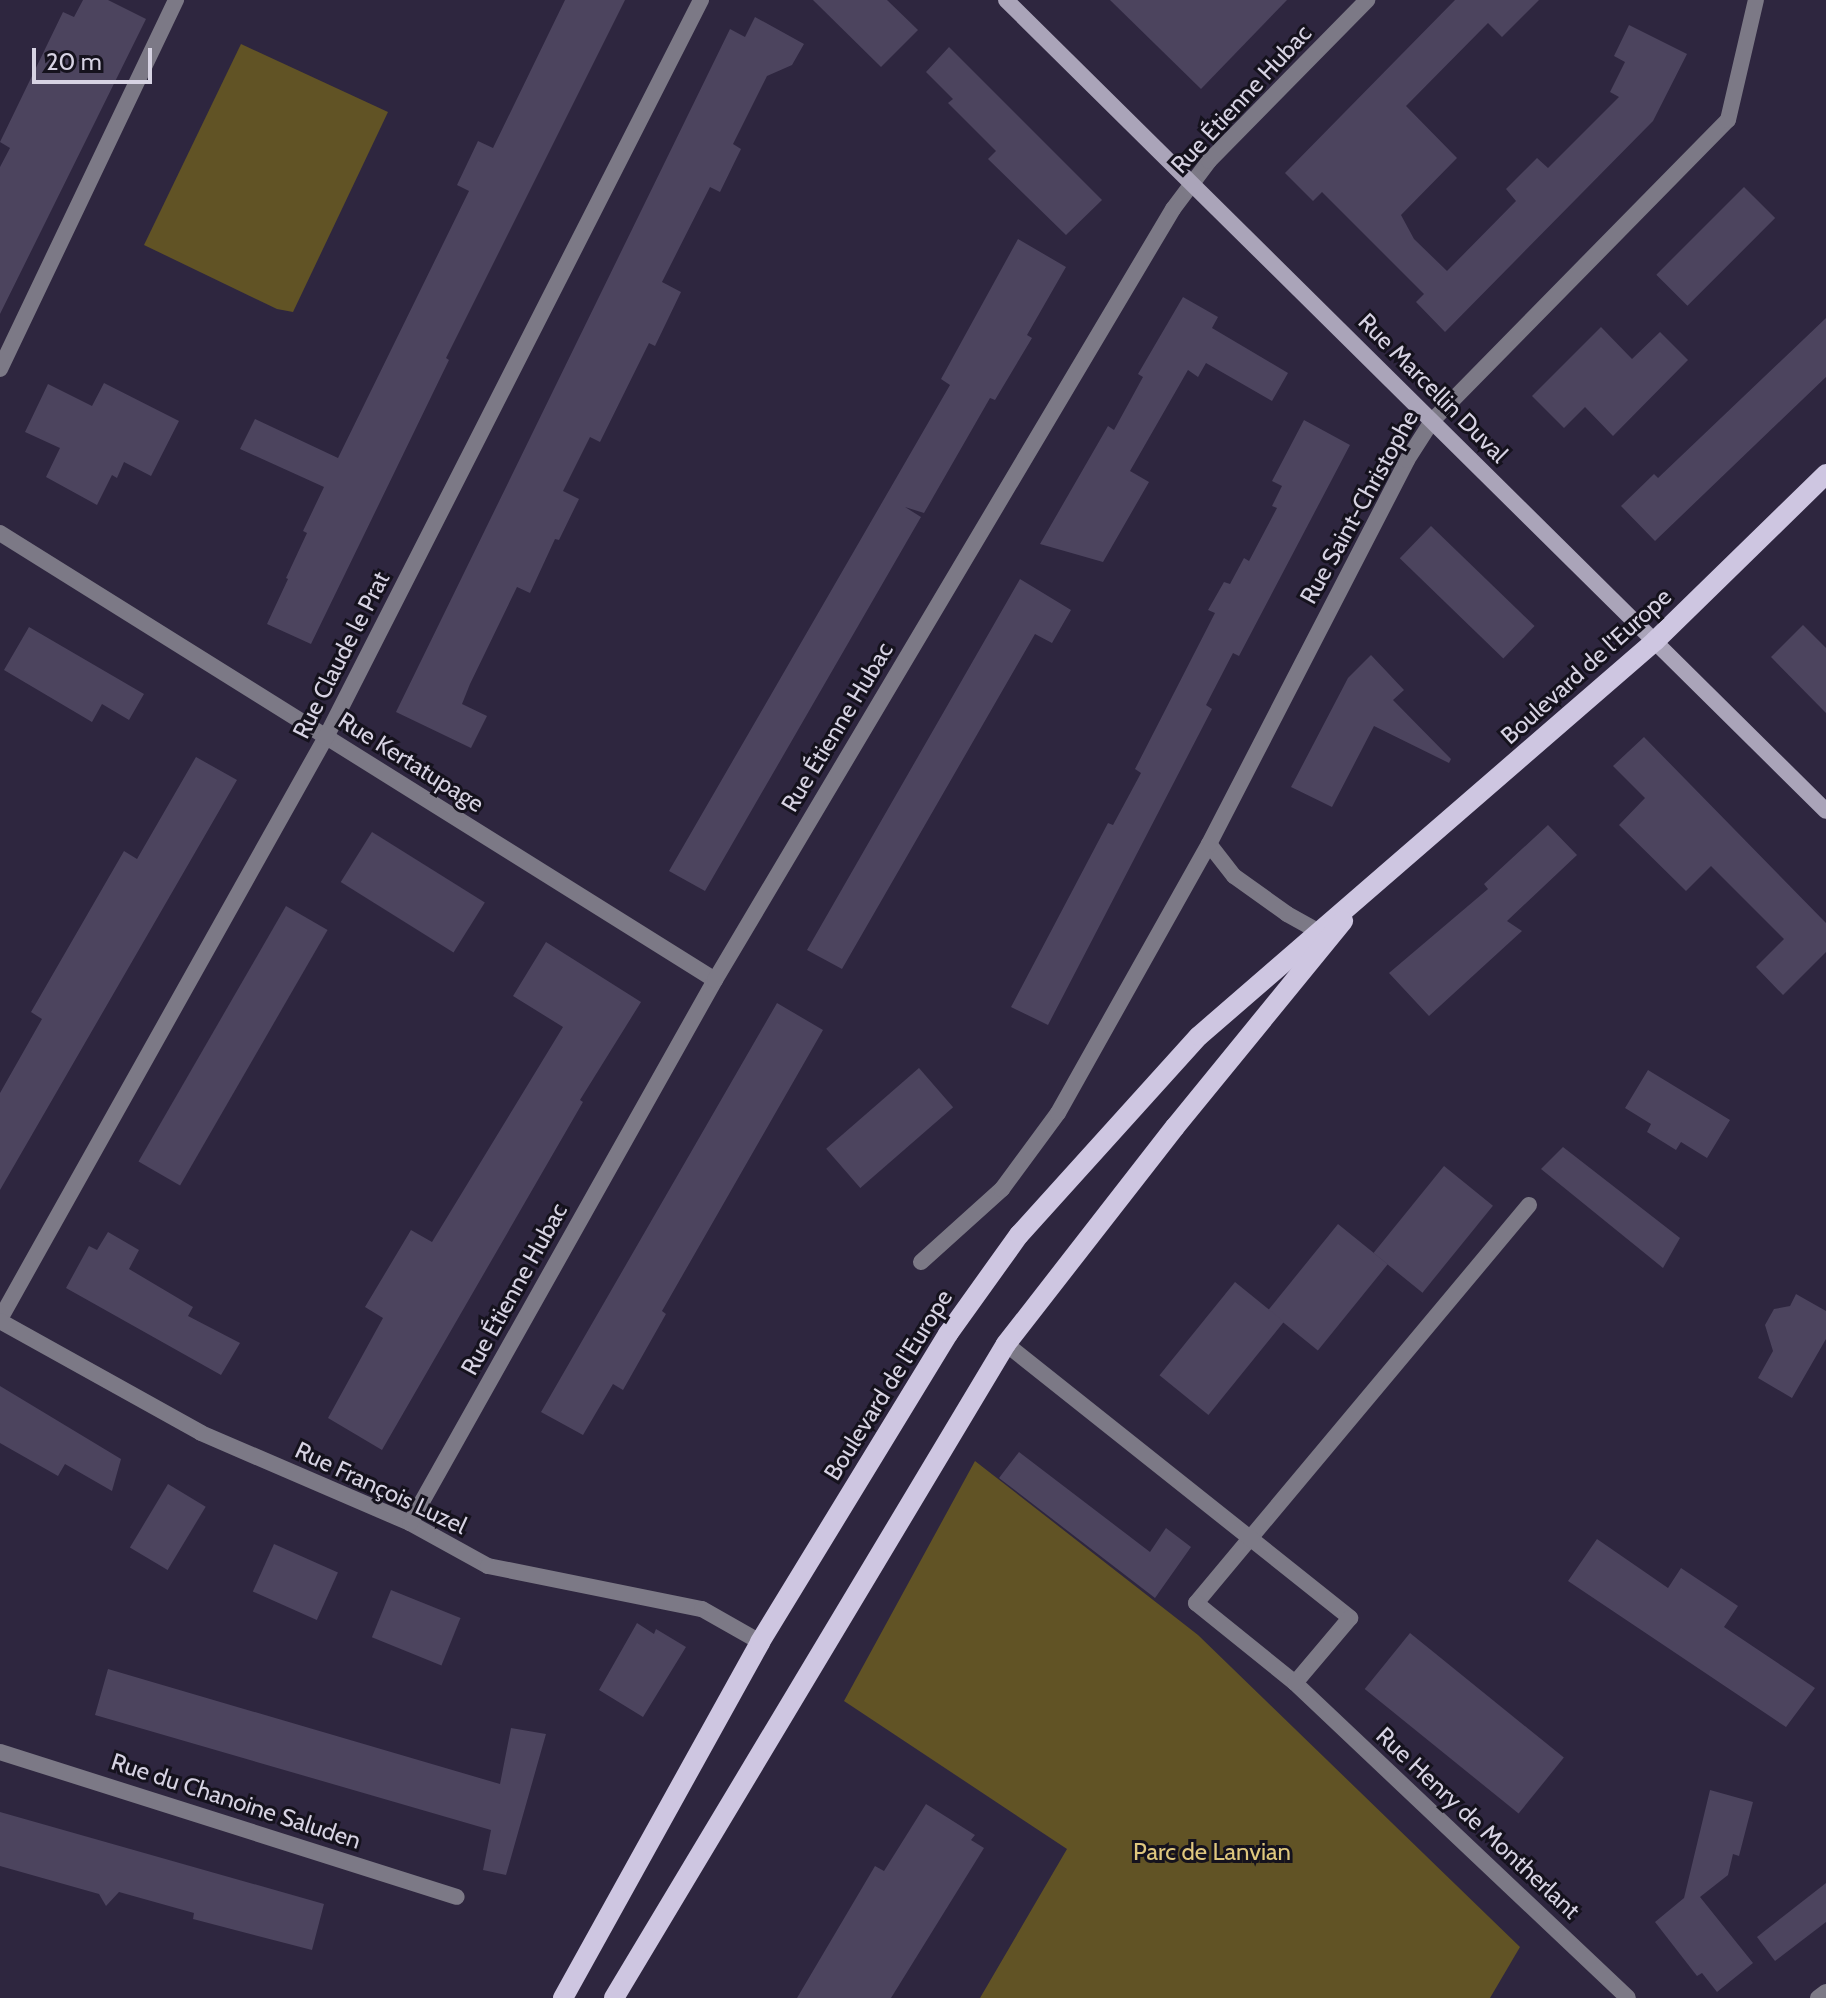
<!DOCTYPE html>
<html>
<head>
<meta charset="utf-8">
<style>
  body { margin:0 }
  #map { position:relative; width:1826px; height:1998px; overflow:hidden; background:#2e263f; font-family:Cabin,sans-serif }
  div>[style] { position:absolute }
  .green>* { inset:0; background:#615325 }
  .building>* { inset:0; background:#4c445e; transform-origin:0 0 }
  .street>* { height:16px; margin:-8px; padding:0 8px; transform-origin:8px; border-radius:8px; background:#7c7986 }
  .secondary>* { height:16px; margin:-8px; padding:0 8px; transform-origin:8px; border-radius:8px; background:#aaa4b9 }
  .primary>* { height:20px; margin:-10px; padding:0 10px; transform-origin:10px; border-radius:10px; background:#cec6e1 }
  span { translate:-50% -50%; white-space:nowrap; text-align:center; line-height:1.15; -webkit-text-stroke:6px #15121d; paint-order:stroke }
  .street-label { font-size:24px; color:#d7d3e3 }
  .park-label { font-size:24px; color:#dfc77e }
  .scale { position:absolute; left:32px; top:48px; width:120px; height:36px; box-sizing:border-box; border:4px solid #d7d3e3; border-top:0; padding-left:10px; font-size:24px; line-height:28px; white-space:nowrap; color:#d7d3e3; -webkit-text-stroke:6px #15121d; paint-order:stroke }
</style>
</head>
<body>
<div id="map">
  <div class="green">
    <i style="clip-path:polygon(241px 44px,388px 112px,293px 312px,277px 309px,144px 245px)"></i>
    <i style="clip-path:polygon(975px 1461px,1198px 1635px,1520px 1947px,1490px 1998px,980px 1998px,1067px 1849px,844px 1701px)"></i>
  </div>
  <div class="building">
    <i style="clip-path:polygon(83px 0,108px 0,146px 19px,0 314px,0 167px,10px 148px,0 142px,63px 12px,74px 17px)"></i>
    <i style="clip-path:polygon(565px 0,625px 0,446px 358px,449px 360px,311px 644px,267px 624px,288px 579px,286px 578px,307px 533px,303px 531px,324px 487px,240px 449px,255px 419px,338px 458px,469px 191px,457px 185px,478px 141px,493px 148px)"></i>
    <i style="clip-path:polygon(813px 0,887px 0,918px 30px,881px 67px)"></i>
    <i style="clip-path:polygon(1110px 0,1287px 0,1201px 89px)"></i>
    <i style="clip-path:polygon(1455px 0,1539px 0,1502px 37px,1488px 23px,1406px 106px,1457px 158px,1401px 215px,1414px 239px,1447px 271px,1516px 201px,1506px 189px,1537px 158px,1548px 168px,1619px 97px,1610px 92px,1625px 62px,1614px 56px,1629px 25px,1687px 54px,1653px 121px,1445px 332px,1416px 302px,1424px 294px,1322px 192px,1313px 201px,1285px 173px)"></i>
    <i style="clip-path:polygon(755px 17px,804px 44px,792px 65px,767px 76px,733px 144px,741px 149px,720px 192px,710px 187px,662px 282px,681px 292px,655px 346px,649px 343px,600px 442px,590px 437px,563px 491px,579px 499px,559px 540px,555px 539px,530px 593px,517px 587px,470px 684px,462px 704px,487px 716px,471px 748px,396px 712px,730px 29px,745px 37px)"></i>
    <i style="clip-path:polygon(949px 47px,1102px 200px,1066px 235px,988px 159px,996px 151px,948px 103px,953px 99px,926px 72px)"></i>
    <i style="left:1744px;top:187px;width:44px;height:124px;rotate:45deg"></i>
    <i style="clip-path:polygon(1018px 239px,1066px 267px,1027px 335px,1032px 338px,995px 400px,990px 398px,924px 513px,905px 507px,921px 517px,705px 891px,669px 871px,950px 385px,941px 379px)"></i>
    <i style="clip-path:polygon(1183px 297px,1218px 317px,1212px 328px,1288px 373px,1272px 401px,1206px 363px,1198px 377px,1188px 370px,1130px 471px,1149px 482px,1103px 562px,1040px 544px,1108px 426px,1114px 430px,1143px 377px,1138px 374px)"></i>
    <i style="clip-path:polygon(1826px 318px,1826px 377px,1655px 541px,1621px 506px,1654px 474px,1658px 478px)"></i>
    <i style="clip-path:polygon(1601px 327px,1632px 359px,1660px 332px,1688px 360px,1613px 436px,1585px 407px,1564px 428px,1532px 396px)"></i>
    <i style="clip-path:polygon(104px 383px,179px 421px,151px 476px,124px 462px,117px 478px,112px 475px,97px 505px,46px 477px,60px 448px,25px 432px,48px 384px,92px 406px)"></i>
    <i style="clip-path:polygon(1304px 420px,1350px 445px,1239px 656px,1233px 653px,1206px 705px,1212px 709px,1048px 1025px,1011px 1007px,1108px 823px,1113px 825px,1141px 773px,1135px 769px,1215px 613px,1208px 610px,1224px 582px,1230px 584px,1244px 558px,1249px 561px,1277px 508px,1272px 506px,1282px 486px,1272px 481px)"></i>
    <i style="left:1431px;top:526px;width:144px;height:45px;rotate:44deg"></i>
    <i style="clip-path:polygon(1020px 579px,1071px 610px,1052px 643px,1035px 634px,842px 969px,807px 950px)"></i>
    <i style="clip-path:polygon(1803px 625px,1826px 648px,1826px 713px,1771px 657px)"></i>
    <i style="clip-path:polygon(29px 627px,144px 694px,129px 720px,102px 704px,92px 722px,4px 670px)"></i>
    <i style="clip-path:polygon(1371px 655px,1404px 690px,1393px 700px,1451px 759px,1449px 763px,1374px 726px,1332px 807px,1291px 787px,1348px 678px)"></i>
    <i style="clip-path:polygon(1644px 737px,1826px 923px,1826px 952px,1783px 995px,1756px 967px,1784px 939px,1711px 866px,1686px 891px,1619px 825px,1645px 798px,1613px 766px)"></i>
    <i style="clip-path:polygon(196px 757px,237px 780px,0 1190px,0 1093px,42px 1019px,31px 1012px,124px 851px,137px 859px)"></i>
    <i style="clip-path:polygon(1548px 825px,1577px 855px,1507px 921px,1522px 931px,1429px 1016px,1389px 973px,1488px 889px,1484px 884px)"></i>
    <i style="left:372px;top:832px;width:133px;height:59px;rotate:32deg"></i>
    <i style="left:286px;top:906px;width:48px;height:295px;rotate:30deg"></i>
    <i style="clip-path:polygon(546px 942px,641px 1002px,580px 1100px,583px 1102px,382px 1450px,328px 1418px,383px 1318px,365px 1307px,411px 1230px,432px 1242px,563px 1027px,513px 996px)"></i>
    <i style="clip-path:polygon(777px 1003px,823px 1030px,662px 1311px,666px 1314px,623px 1390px,613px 1384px,583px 1435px,541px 1412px)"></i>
    <i style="left:919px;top:1068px;width:52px;height:123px;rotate:49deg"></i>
    <i style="clip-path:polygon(1648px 1070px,1730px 1120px,1707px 1158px,1681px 1142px,1676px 1150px,1647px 1132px,1651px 1124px,1625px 1108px)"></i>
    <i style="clip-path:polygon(1563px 1147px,1680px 1238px,1663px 1268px,1541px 1169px)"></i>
    <i style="left:1444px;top:1166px;width:63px;height:112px;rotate:39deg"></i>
    <i style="left:1338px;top:1224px;width:64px;height:111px;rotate:39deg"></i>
    <i style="clip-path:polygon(108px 1232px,139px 1250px,129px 1269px,193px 1307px,188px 1316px,240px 1343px,221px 1375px,66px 1288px,89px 1246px,97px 1250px)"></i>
    <i style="left:1235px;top:1282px;width:63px;height:120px;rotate:39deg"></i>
    <i style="clip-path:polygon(1796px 1294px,1826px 1311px,1826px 1339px,1792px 1398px,1758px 1378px,1773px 1351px,1765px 1325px,1774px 1309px,1790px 1306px)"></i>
    <i style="clip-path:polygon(0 1386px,121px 1459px,112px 1491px,65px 1464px,58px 1476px,0 1443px)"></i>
    <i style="clip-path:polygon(1019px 1452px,1150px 1552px,1166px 1528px,1191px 1547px,1155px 1598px,999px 1478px)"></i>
    <i style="left:168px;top:1484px;width:44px;height:74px;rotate:31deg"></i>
    <i style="clip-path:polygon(1597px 1539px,1668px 1588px,1681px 1568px,1738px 1606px,1724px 1627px,1815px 1688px,1786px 1727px,1568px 1581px)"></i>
    <i style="left:274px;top:1544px;width:70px;height:52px;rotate:24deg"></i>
    <i style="left:391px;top:1590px;width:75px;height:51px;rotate:22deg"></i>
    <i style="clip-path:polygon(637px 1623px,654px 1634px,656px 1629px,686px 1647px,643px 1717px,599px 1690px)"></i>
    <i style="left:1410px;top:1633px;width:198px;height:72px;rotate:39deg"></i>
    <i style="clip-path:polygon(108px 1669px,500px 1784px,511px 1728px,546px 1734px,506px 1875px,483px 1870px,491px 1830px,95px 1715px)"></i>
    <i style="clip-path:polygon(1710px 1790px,1753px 1802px,1739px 1856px,1733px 1854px,1728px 1875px,1700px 1897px,1753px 1963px,1717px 1992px,1702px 1973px,1697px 1976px,1655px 1922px,1684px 1898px)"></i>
    <i style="clip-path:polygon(926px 1804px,975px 1835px,971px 1840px,984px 1848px,891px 1998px,797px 1998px,875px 1866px,884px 1871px)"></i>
    <i style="clip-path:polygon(0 1812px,324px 1904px,312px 1950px,193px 1919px,194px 1913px,119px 1892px,106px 1906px,99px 1894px,0 1866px)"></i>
    <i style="clip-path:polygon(1826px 1883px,1826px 1922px,1775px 1961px,1757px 1937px)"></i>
  </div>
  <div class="street">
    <i style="left:0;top:369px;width:409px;rotate:-64.5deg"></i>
    <i style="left:0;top:533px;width:843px;rotate:32.01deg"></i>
    <i style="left:1209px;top:844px;width:41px;rotate:52deg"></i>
    <i style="left:1234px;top:876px;width:65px;rotate:35.6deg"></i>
    <i style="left:1287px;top:914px;width:35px;rotate:29deg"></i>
    <i style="left:1529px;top:1205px;width:519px;rotate:129.92deg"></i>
    <i style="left:1196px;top:1603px;width:127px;rotate:38.9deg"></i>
    <i style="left:1295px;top:1683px;width:458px;rotate:43.4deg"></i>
    <i style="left:921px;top:1262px;width:109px;rotate:-42deg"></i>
    <i style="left:1002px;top:1189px;width:94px;rotate:-53.6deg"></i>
    <i style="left:1058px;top:1113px;width:308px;rotate:-60.7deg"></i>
    <i style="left:1209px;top:844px;width:432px;rotate:-62.7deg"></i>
    <i style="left:1407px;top:460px;width:46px;rotate:-57.3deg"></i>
    <i style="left:1432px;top:421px;width:422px;rotate:-45.5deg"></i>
    <i style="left:1728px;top:120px;width:123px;rotate:-76.9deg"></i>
    <i style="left:0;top:1319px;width:667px;rotate:-60.75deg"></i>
    <i style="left:326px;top:737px;width:827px;rotate:-63.03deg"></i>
    <i style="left:0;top:1321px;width:230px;rotate:29.1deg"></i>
    <i style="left:201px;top:1433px;width:228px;rotate:23.3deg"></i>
    <i style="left:410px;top:1523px;width:89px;rotate:28.9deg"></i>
    <i style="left:488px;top:1566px;width:218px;rotate:11.4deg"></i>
    <i style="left:702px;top:1609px;width:67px;rotate:29.6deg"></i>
    <i style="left:1006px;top:1344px;width:440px;rotate:38.5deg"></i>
    <i style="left:1350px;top:1618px;width:85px;rotate:130.2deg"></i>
    <i style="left:410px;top:1523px;width:623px;rotate:-60.68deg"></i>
    <i style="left:715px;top:980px;width:897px;rotate:-59.29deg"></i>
    <i style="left:1173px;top:209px;width:60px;rotate:-53.1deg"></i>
    <i style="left:1209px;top:161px;width:226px;rotate:-45.5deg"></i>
    <i style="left:0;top:1752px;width:479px;rotate:17.6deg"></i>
    <i style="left:1818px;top:1998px;width:10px;rotate:-37deg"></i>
  </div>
  <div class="secondary">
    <i style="left:1006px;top:0;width:1153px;rotate:44.68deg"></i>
  </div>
  <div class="primary">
    <i style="left:563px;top:1998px;width:407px;rotate:-61deg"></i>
    <i style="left:760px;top:1642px;width:361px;rotate:-58.6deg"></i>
    <i style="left:948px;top:1334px;width:122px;rotate:-54.4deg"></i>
    <i style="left:1019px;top:1235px;width:268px;rotate:-47.9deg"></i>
    <i style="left:1199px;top:1036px;width:603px;rotate:-40.9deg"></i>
    <i style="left:1655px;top:641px;width:239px;rotate:-44.3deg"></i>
    <i style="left:614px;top:1998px;width:762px;rotate:-59.06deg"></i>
    <i style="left:1006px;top:1344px;width:275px;rotate:-52.1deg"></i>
    <i style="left:1175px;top:1127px;width:266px;rotate:-50.8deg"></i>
  </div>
  <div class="street-label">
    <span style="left:1241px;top:99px;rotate:-47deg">Rue Étienne Hubac</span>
    <span style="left:1433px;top:388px;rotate:45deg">Rue Marcellin Duval</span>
    <span style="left:1359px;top:507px;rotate:-61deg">Rue Saint-Christophe</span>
    <span style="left:341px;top:655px;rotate:-63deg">Rue Claude le Prat</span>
    <span style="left:1586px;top:666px;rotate:-42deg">Boulevard de l'Europe</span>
    <span style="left:837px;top:727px;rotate:-59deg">Rue Étienne Hubac</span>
    <span style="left:411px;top:762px;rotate:32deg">Rue Kertatupage</span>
    <span style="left:514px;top:1289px;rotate:-61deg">Rue Étienne Hubac</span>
    <span style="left:888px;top:1385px;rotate:-58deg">Boulevard de l'Europe</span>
    <span style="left:381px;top:1488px;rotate:25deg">Rue François Luzel</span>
    <span style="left:236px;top:1801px;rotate:18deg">Rue du Chanoine Saluden</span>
    <span style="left:1478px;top:1823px;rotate:43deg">Rue Henry de Montherlant</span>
  </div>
  <div class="park-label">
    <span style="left:1212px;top:1852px">Parc de Lanvian</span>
  </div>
  <div class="scale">20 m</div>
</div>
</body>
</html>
